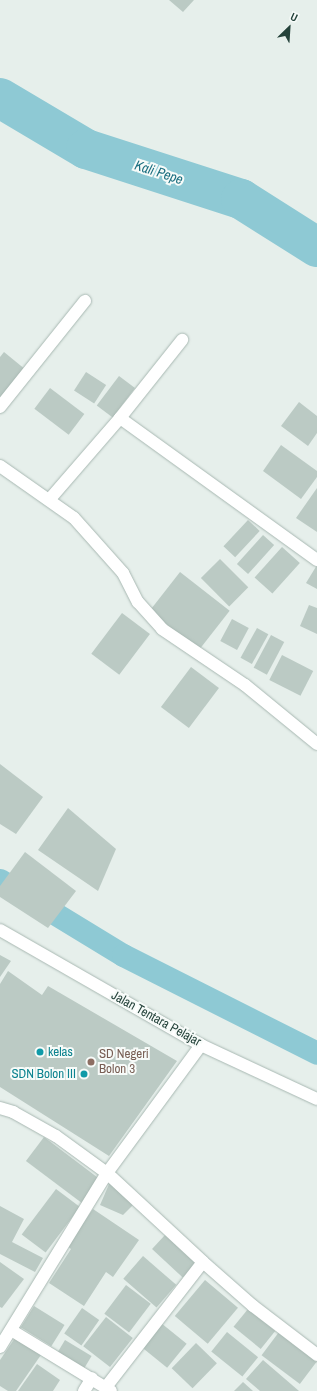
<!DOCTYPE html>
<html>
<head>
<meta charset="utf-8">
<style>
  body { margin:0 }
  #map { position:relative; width:317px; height:1391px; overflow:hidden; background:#e6efeb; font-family:"Archivo Narrow",sans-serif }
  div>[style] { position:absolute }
  .canal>* { height:23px; margin:-11.5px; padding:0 11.5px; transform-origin:11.5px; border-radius:11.5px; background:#8ec9d4 }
  .river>* { height:40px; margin:-20px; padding:0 20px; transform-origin:20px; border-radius:20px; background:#8ec9d4 }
  .building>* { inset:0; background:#bbcac4; transform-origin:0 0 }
  .roads { filter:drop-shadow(0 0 1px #a8b8b2) drop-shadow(0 0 1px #a8b8b2) }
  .minor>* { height:12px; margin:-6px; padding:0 6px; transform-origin:6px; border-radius:6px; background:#fff }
  .secondary>* { height:12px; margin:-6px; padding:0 6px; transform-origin:6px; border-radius:6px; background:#fff }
  .dots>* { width:11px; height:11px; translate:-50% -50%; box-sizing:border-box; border:2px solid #f7fbf9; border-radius:50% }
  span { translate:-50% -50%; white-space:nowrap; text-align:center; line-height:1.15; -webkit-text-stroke:4px #f7fbf9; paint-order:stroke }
  .street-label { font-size:13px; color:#24423a }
  .culture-label { font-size:13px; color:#0d838f }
  .left { translate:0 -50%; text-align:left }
  .right { translate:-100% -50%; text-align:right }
  .education-label { font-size:13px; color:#785e54 }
  .water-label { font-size:14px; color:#1c6f80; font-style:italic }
  .north { position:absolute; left:269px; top:8px; width:40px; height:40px; -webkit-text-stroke:3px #f7fbf9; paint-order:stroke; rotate:25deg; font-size:11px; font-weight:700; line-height:16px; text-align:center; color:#24423a }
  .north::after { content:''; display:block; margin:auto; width:14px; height:18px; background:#24423a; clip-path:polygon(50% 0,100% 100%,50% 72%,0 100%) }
</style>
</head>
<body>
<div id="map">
  <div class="canal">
    <i style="left:0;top:880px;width:144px;rotate:31.4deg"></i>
    <i style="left:123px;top:955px;width:217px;rotate:26.8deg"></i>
  </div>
  <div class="river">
    <i style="left:0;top:98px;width:100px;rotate:30.7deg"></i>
    <i style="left:86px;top:149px;width:163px;rotate:17.9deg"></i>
    <i style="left:241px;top:199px;width:90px;rotate:32.3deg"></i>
  </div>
  <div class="building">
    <i style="clip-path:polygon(169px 0,194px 0,183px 12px)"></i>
    <i style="clip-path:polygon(4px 352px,26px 370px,0 401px,0 357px)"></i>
    <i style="left:86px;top:372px;width:24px;height:22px;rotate:33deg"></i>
    <i style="left:119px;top:376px;width:20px;height:37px;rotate:37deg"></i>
    <i style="left:50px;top:388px;width:43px;height:26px;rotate:37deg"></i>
    <i style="clip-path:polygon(299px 402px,317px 416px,317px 433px,308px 446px,281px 426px)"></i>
    <i style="clip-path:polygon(281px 445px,317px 471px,317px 477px,301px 499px,263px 471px)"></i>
    <i style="clip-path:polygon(317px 488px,317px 532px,296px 518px)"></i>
    <i style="left:248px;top:520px;width:16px;height:36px;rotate:43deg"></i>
    <i style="left:263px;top:535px;width:15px;height:39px;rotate:42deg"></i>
    <i style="left:282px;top:547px;width:24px;height:41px;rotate:42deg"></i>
    <i style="left:220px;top:559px;width:40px;height:27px;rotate:45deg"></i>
    <i style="clip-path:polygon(317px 565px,317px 589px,306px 583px)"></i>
    <i style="left:180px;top:572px;width:63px;height:52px;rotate:38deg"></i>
    <i style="clip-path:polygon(309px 605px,317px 608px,317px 634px,300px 626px)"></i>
    <i style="left:122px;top:613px;width:35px;height:51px;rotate:37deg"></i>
    <i style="left:232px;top:619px;width:19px;height:25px;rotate:28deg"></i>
    <i style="left:257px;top:628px;width:13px;height:34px;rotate:29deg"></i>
    <i style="left:271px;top:635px;width:15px;height:37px;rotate:28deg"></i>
    <i style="left:282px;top:655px;width:35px;height:28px;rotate:27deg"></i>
    <i style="left:191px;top:667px;width:35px;height:50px;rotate:37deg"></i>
    <i style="clip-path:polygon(0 764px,43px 797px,16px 834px,0 824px)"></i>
    <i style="clip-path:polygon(68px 808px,116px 849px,98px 891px,38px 850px)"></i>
    <i style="clip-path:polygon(25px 852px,76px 891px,48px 928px,0 897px,0 886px)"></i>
    <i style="clip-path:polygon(0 955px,11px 961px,0 977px)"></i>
    <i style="clip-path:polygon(8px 971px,42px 995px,48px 986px,177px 1061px,109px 1156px,0 1087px,0 984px)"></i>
    <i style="left:44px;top:1137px;width:70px;height:30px;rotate:37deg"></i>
    <i style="clip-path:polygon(110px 1182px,133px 1205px,123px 1215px,100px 1205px)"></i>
    <i style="left:56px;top:1189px;width:30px;height:57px;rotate:37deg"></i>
    <i style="clip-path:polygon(0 1206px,24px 1219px,12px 1242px,43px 1258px,35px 1272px,0 1254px)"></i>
    <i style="clip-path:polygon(93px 1209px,139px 1240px,113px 1277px,106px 1272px,84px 1306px,49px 1283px,71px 1249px,67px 1246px)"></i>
    <i style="left:165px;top:1235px;width:42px;height:19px;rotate:43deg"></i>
    <i style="left:143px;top:1256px;width:44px;height:30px;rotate:41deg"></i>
    <i style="clip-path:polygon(0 1262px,24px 1279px,2px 1308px,0 1307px)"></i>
    <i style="left:205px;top:1280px;width:43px;height:47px;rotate:40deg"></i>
    <i style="left:126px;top:1285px;width:31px;height:36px;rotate:37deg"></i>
    <i style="left:34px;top:1306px;width:36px;height:25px;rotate:32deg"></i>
    <i style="left:82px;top:1308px;width:21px;height:31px;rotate:35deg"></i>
    <i style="left:248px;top:1309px;width:35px;height:23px;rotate:39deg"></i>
    <i style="left:106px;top:1317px;width:34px;height:37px;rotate:38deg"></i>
    <i style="left:161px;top:1323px;width:33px;height:31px;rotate:39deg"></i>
    <i style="left:227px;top:1332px;width:40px;height:25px;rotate:39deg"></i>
    <i style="left:279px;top:1332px;width:48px;height:29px;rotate:37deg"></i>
    <i style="clip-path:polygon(17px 1335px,43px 1352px,16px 1391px,8px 1391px,0 1386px,0 1360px)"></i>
    <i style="left:65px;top:1340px;width:31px;height:16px;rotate:31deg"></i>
    <i style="left:196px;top:1343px;width:29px;height:35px;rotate:44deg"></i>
    <i style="clip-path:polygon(263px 1360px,299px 1391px,260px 1391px,246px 1379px)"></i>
    <i style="clip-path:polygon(37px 1364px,60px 1380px,53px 1391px,18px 1391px)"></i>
    <i style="clip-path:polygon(243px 1382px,253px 1391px,234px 1391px)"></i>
  </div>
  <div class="roads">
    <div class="minor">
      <i style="left:0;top:407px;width:136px;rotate:-51.3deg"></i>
      <i style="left:120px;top:418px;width:100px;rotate:-51.5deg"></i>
      <i style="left:0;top:466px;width:90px;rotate:35.1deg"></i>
      <i style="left:74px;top:518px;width:74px;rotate:48.3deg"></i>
      <i style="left:123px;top:573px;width:33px;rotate:63deg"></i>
      <i style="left:138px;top:602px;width:36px;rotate:48deg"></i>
      <i style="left:162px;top:629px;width:100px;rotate:34deg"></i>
      <i style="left:245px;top:685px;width:93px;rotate:39.3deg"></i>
      <i style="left:49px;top:500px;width:108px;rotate:-49.1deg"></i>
      <i style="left:120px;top:418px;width:243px;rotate:35.8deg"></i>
      <i style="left:0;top:1108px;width:14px;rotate:17deg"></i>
      <i style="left:13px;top:1112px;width:49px;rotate:29.2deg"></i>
      <i style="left:56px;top:1136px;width:63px;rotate:36deg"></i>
      <i style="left:107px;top:1173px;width:131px;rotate:42.8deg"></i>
      <i style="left:203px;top:1262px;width:67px;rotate:41.3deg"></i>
      <i style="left:253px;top:1306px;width:81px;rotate:37.4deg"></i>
      <i style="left:11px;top:1330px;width:117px;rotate:31.4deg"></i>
      <i style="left:0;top:1347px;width:204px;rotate:-58.4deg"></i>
      <i style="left:107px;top:1173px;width:159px;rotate:-53.7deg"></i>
      <i style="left:106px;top:1387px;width:158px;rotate:-52.2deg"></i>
      <i style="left:84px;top:1391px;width:15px;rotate:-58deg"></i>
    </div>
    <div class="secondary">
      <i style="left:0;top:930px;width:232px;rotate:29.8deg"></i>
      <i style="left:201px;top:1045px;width:128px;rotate:25deg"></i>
    </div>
  </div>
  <div class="dots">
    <i style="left:40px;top:1052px;background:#0f9aa8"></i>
    <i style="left:91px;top:1062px;background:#8d6e63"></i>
    <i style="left:84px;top:1074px;background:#0f9aa8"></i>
  </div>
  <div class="street-label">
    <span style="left:156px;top:1019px;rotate:29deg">Jalan Tentara Pelajar</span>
  </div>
  <div class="culture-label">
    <span class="left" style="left:48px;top:1052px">kelas</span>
    <span class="right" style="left:76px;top:1074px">SDN Bolon III</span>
  </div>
  <div class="education-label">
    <span class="left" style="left:99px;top:1062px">SD Negeri<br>Bolon 3</span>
  </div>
  <div class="water-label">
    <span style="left:159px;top:172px;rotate:18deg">Kali Pepe</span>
  </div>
  <div class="north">U</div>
</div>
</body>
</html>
